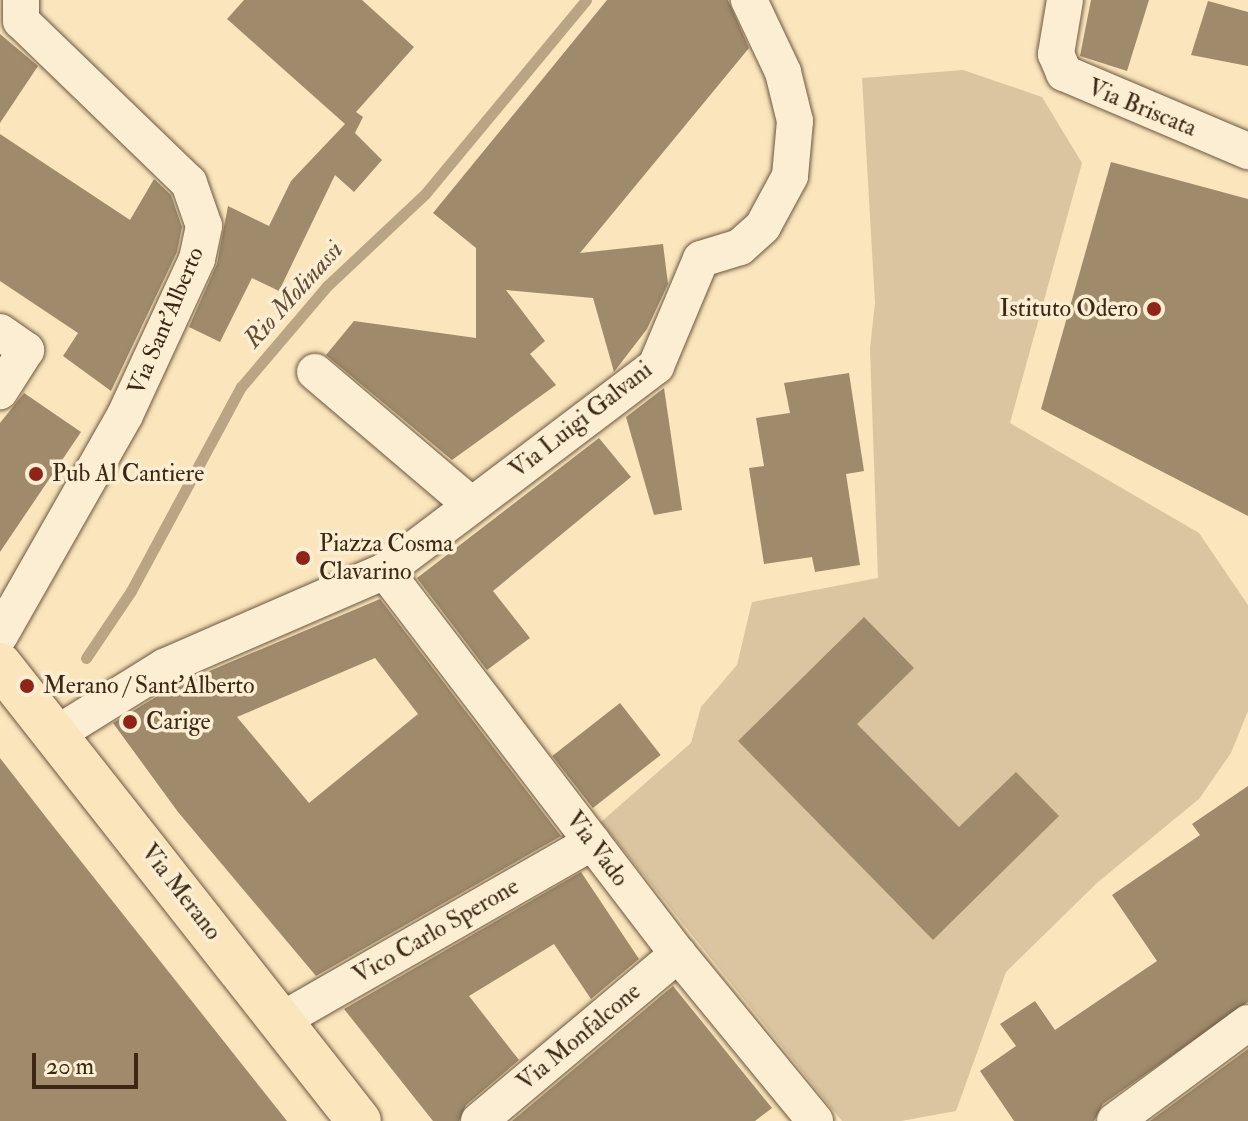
<!DOCTYPE html>
<html>
<head>
<meta charset="utf-8">
<style>
  body { margin:0 }
  #map { position:relative; width:1248px; height:1121px; overflow:hidden; background:#fae5bc; font-family:"IM FELL Double Pica",serif }
  div>[style] { position:absolute }
  .green>* { inset:0; background:#dac5a0 }
  .stream>* { height:11px; margin:-5.5px; padding:0 5.5px; transform-origin:5.5px; border-radius:5.5px; background:#b9a483 }
  .building>* { inset:0; background:#9f8a6c; transform-origin:0 0 }
  .roads { filter:drop-shadow(0 0 2px #6c563f) drop-shadow(0 0 2px #6c563f) }
  .minor>* { height:36px; margin:-18px; padding:0 18px; transform-origin:18px; border-radius:18px; background:#fceed3 }
  .primary>* { height:44px; margin:-22px; padding:0 22px; transform-origin:22px; border-radius:22px; background:#fae5bc }
  .dots>* { width:22px; height:22px; translate:-50% -50%; box-sizing:border-box; border:4px solid #fceed3; border-radius:50% }
  span { translate:-50% -50%; white-space:nowrap; text-align:center; line-height:1.15; -webkit-text-stroke:7px #fceed3; paint-order:stroke }
  .street-label { font-size:24px; color:#3c2715 }
  .poi-label { font-size:24px; color:#3c2715 }
  .right { translate:-100% -50%; text-align:right }
  .left { translate:0 -50%; text-align:left }
  .water-label { font-size:26px; color:#624c36; font-style:italic }
  .scale { position:absolute; left:32px; top:1053px; width:106px; height:36px; box-sizing:border-box; border:4px solid #3c2715; border-top:0; padding-left:10px; font-size:24px; line-height:28px; white-space:nowrap; color:#3c2715; -webkit-text-stroke:6px #fceed3; paint-order:stroke }
</style>
</head>
<body>
<div id="map">
  <div class="green">
    <i style="clip-path:polygon(963px 70px,1042px 97px,1082px 163px,1010px 423px,1199px 533px,1248px 605px,1248px 711px,1231px 753px,1199px 799px,1098px 882px,1006px 972px,956px 1111px,901px 1121px,842px 1121px,601px 822px,691px 743px,701px 707px,737px 665px,752px 602px,878px 578px,870px 348px,875px 303px,862px 78px)"></i>
  </div>
  <div class="stream">
    <i style="left:86px;top:658px;width:81px;rotate:-56.1deg"></i>
    <i style="left:131px;top:591px;width:232px;rotate:-61.7deg"></i>
    <i style="left:241px;top:387px;width:133px;rotate:-49.6deg"></i>
    <i style="left:327px;top:286px;width:134px;rotate:-43.2deg"></i>
    <i style="left:425px;top:194px;width:252px;rotate:-50.3deg"></i>
  </div>
  <div class="building">
    <i style="clip-path:polygon(244px 0,362px 0,414px 47px,356px 112px,363px 117px,355px 133px,382px 160px,354px 192px,335px 175px,279px 291px,252px 278px,220px 342px,189px 327px,217px 264px,228px 206px,269px 226px,291px 181px,345px 124px,227px 19px)"></i>
    <i style="clip-path:polygon(607px 0,728px 0,749px 48px,580px 253px,663px 244px,668px 284px,647px 329px,614px 372px,593px 298px,506px 290px,545px 341px,530px 354px,556px 385px,452px 460px,326px 355px,354px 321px,476px 338px,476px 248px,433px 213px)"></i>
    <i style="clip-path:polygon(1091px 0,1149px 0,1127px 71px,1080px 56px)"></i>
    <i style="clip-path:polygon(1208px 1px,1248px 12px,1248px 66px,1191px 55px)"></i>
    <i style="clip-path:polygon(0 34px,38px 66px,0 123px)"></i>
    <i style="clip-path:polygon(0 134px,130px 220px,154px 179px,171px 195px,182px 227px,177px 252px,111px 391px,63px 356px,78px 333px,0 281px)"></i>
    <i style="clip-path:polygon(1111px 162px,1248px 199px,1248px 516px,1041px 409px)"></i>
    <i style="clip-path:polygon(849px 373px,864px 471px,846px 474px,860px 565px,815px 572px,812px 557px,764px 564px,749px 468px,764px 466px,756px 418px,790px 413px,784px 383px)"></i>
    <i style="clip-path:polygon(664px 388px,682px 510px,654px 515px,626px 417px)"></i>
    <i style="clip-path:polygon(24px 393px,81px 432px,0 552px,0 423px)"></i>
    <i style="clip-path:polygon(599px 438px,631px 477px,493px 591px,530px 638px,487px 670px,417px 578px)"></i>
    <i style="clip-path:polygon(evenodd,380px 599px,561px 836px,316px 976px,178px 812px,113px 723px,174px 686px,380px 599px,375px 658px,418px 714px,309px 803px,237px 717px,375px 658px)"></i>
    <i style="clip-path:polygon(864px 617px,914px 668px,857px 724px,959px 827px,1016px 772px,1059px 816px,933px 940px,738px 741px)"></i>
    <i style="left:620px;top:703px;width:66px;height:86px;rotate:52deg"></i>
    <i style="clip-path:polygon(0 758px,49px 821px,287px 1121px,0 1121px)"></i>
    <i style="clip-path:polygon(1248px 786px,1248px 1002px,1103px 1104px,1094px 1121px,1014px 1121px,980px 1071px,1016px 1046px,1000px 1024px,1035px 1001px,1055px 1030px,1157px 961px,1112px 895px,1200px 835px,1192px 824px)"></i>
    <i style="clip-path:polygon(581px 872px,639px 959px,591px 999px,554px 944px,469px 996px,519px 1060px,466px 1105px,459px 1121px,433px 1121px,344px 1009px)"></i>
    <i style="clip-path:polygon(673px 986px,772px 1108px,755px 1121px,512px 1121px)"></i>
    <i style="clip-path:polygon(1248px 1049px,1248px 1121px,1150px 1121px)"></i>
  </div>
  <div class="roads">
    <div class="minor">
      <i style="left:1065px;top:0;width:55px;rotate:99.5deg"></i>
      <i style="left:1056px;top:54px;width:21px;rotate:67deg"></i>
      <i style="left:1064px;top:73px;width:200px;rotate:23deg"></i>
      <i style="left:0;top:332px;width:32px;rotate:35deg"></i>
      <i style="left:26px;top:350px;width:49px;rotate:122.4deg"></i>
      <i style="left:315px;top:372px;width:205px;rotate:40.4deg"></i>
      <i style="left:385px;top:571px;width:482px;rotate:52.6deg"></i>
      <i style="left:678px;top:954px;width:216px;rotate:50.6deg"></i>
      <i style="left:0;top:635px;width:253px;rotate:-60.4deg"></i>
      <i style="left:125px;top:415px;width:172px;rotate:-65.2deg"></i>
      <i style="left:197px;top:259px;width:34px;rotate:-78deg"></i>
      <i style="left:204px;top:226px;width:46px;rotate:-109.2deg"></i>
      <i style="left:189px;top:183px;width:233px;rotate:-136deg"></i>
      <i style="left:21px;top:21px;width:21px;rotate:-90deg"></i>
      <i style="left:58px;top:733px;width:125px;rotate:-31.9deg"></i>
      <i style="left:164px;top:667px;width:241px;rotate:-23.5deg"></i>
      <i style="left:385px;top:571px;width:340px;rotate:-37.1deg"></i>
      <i style="left:656px;top:366px;width:116px;rotate:-67.2deg"></i>
      <i style="left:701px;top:259px;width:41px;rotate:-17.1deg"></i>
      <i style="left:740px;top:247px;width:31px;rotate:-42deg"></i>
      <i style="left:763px;top:226px;width:57px;rotate:-61.6deg"></i>
      <i style="left:790px;top:176px;width:55px;rotate:-84.8deg"></i>
      <i style="left:795px;top:121px;width:50px;rotate:-103.8deg"></i>
      <i style="left:783px;top:72px;width:80px;rotate:-115.3deg"></i>
      <i style="left:280px;top:1021px;width:360px;rotate:-29.8deg"></i>
      <i style="left:479px;top:1121px;width:260px;rotate:-40deg"></i>
      <i style="left:1115px;top:1121px;width:165px;rotate:-36.4deg"></i>
    </div>
    <div class="primary">
      <i style="left:0;top:665px;width:580px;rotate:51.79deg"></i>
    </div>
  </div>
  <div class="dots">
    <i style="left:1154px;top:309px;background:#8f2418"></i>
    <i style="left:36px;top:474px;background:#8f2418"></i>
    <i style="left:303px;top:558px;background:#8f2418"></i>
    <i style="left:27px;top:686px;background:#8f2418"></i>
    <i style="left:130px;top:722px;background:#8f2418"></i>
  </div>
  <div class="street-label">
    <span style="left:1142px;top:108px;rotate:22deg">Via Briscata</span>
    <span style="left:166px;top:321px;rotate:-67deg">Via Sant'Alberto</span>
    <span style="left:581px;top:420px;rotate:-38deg">Via Luigi Galvani</span>
    <span style="left:597px;top:849px;rotate:53deg">Via Vado</span>
    <span style="left:181px;top:892px;rotate:52deg">Via Merano</span>
    <span style="left:436px;top:931px;rotate:-30deg">Vico Carlo Sperone</span>
    <span style="left:579px;top:1037px;rotate:-40deg">Via Monfalcone</span>
  </div>
  <div class="poi-label">
    <span class="right" style="left:1138px;top:309px">Istituto Odero</span>
    <span class="left" style="left:52px;top:474px">Pub Al Cantiere</span>
    <span class="left" style="left:319px;top:558px">Piazza Cosma<br>Clavarino</span>
    <span class="left" style="left:43px;top:686px">Merano / Sant'Alberto</span>
    <span class="left" style="left:146px;top:722px">Carige</span>
  </div>
  <div class="water-label">
    <span style="left:294px;top:295px;rotate:-48deg">Rio Molinassi</span>
  </div>
  <div class="scale">20 m</div>
</div>
</body>
</html>
